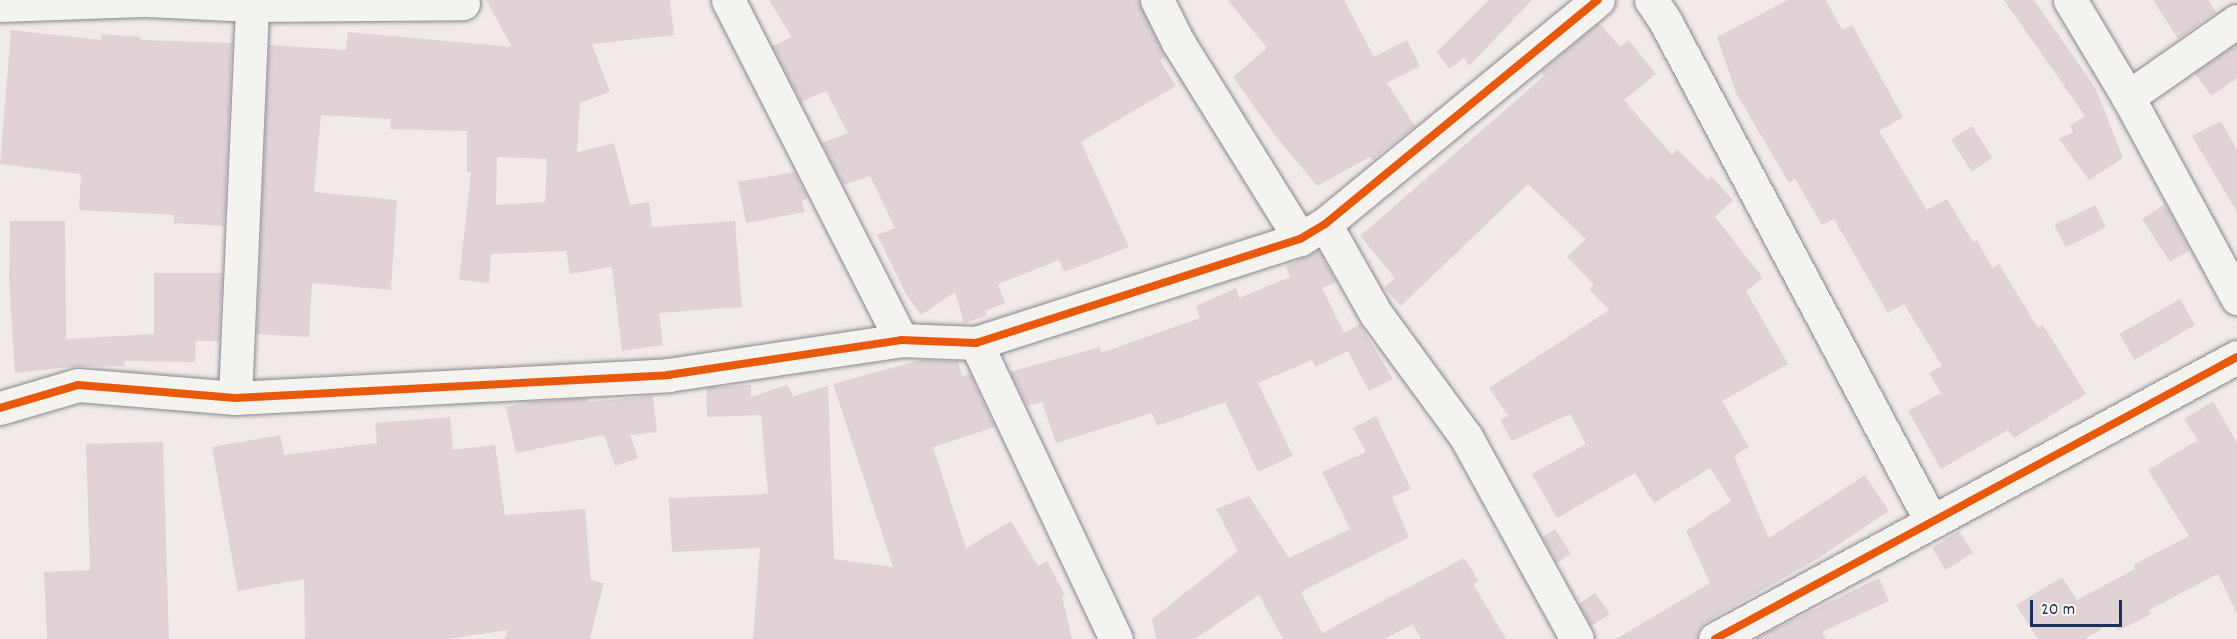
<!DOCTYPE html>
<html>
<head>
<meta charset="utf-8">
<style>
  body { margin:0 }
  #map { position:relative; width:2237px; height:639px; overflow:hidden; background:#f2eae8; font-family:Dekko,sans-serif }
  div>[style] { position:absolute }
  .building>* { inset:0; background:#e0d2d5; transform-origin:0 0 }
  .roads { filter:drop-shadow(0 0 2px #888890) drop-shadow(0 0 2px #888890) }
  .minor>* { height:33px; margin:-16.5px; padding:0 16.5px; transform-origin:16.5px; border-radius:16.5px; background:#f5f3f0 }
  .tertiary>* { height:33px; margin:-16.5px; padding:0 16.5px; transform-origin:16.5px; border-radius:16.5px; background:#f5f3f0 }
  .cycleway>* { height:8px; margin:-4px; padding:0 4px; transform-origin:4px; border-radius:4px; background:#e8590c }
  span { translate:-50% -50%; white-space:nowrap; text-align:center; line-height:1.15; -webkit-text-stroke:4.5px #fbf7ec; paint-order:stroke }
  .scale { position:absolute; left:2030px; top:600px; width:92px; height:27px; box-sizing:border-box; border:3px solid #1b2f5e; border-top:0; padding-left:8px; font-size:18px; line-height:21px; white-space:nowrap; color:#1b2f5e; -webkit-text-stroke:4px #fbf7ec; paint-order:stroke }
</style>
</head>
<body>
<div id="map">
  <div class="building">
    <i style="clip-path:polygon(evenodd,486px 0,670px 0,674px 35px,592px 44px,610px 92px,580px 103px,577px 152px,614px 143px,630px 205px,649px 202px,652px 227px,735px 221px,742px 307px,659px 313px,663px 345px,622px 351px,612px 267px,570px 274px,566px 251px,491px 254px,489px 283px,459px 280px,471px 172px,467px 172px,467px 131px,390px 129px,391px 119px,321px 115px,314px 192px,397px 200px,391px 290px,312px 283px,309px 337px,257px 334px,269px 45px,346px 50px,348px 32px,512px 47px,486px 0,497px 157px,547px 159px,545px 202px,496px 205px,497px 157px)"></i>
    <i style="clip-path:polygon(769px 0,1138px 0,1165px 57px,1160px 60px,1176px 86px,1081px 142px,1129px 247px,1064px 272px,1059px 260px,998px 284px,1005px 303px,985px 311px,986px 316px,964px 323px,955px 292px,921px 315px,906px 294px,877px 235px,895px 228px,870px 176px,843px 185px,822px 143px,848px 133px,826px 91px,801px 102px,772px 46px,792px 37px)"></i>
    <i style="clip-path:polygon(1228px 0,1344px 0,1374px 57px,1407px 40px,1420px 66px,1387px 83px,1415px 126px,1372px 160px,1370px 157px,1317px 186px,1274px 134px,1233px 77px,1267px 48px)"></i>
    <i style="clip-path:polygon(1489px 0,1532px 0,1469px 66px,1464px 58px,1449px 69px,1437px 52px)"></i>
    <i style="clip-path:polygon(1788px 0,1826px 0,1842px 30px,1852px 25px,1903px 117px,1879px 131px,1927px 210px,1947px 199px,1973px 242px,1977px 240px,1992px 268px,1999px 264px,2038px 328px,2043px 325px,2086px 394px,2014px 438px,2008px 430px,1941px 469px,1908px 411px,1941px 393px,1929px 373px,1942px 366px,1904px 304px,1888px 313px,1834px 219px,1822px 225px,1795px 179px,1789px 183px,1736px 93px,1717px 37px)"></i>
    <i style="clip-path:polygon(2004px 0,2034px 0,2096px 89px,2123px 158px,2089px 180px,2059px 139px,2073px 132px,2070px 125px,2085px 116px)"></i>
    <i style="clip-path:polygon(2153px 0,2208px 0,2216px 12px,2178px 39px)"></i>
    <i style="clip-path:polygon(1599px 23px,1620px 47px,1629px 40px,1656px 74px,1624px 100px,1672px 155px,1677px 149px,1708px 180px,1711px 176px,1733px 200px,1715px 217px,1763px 278px,1746px 291px,1788px 364px,1722px 401px,1749px 447px,1734px 456px,1769px 538px,1865px 475px,1889px 511px,1817px 559px,1706px 622px,1698px 629px,1696px 639px,1616px 639px,1710px 583px,1686px 531px,1731px 501px,1710px 468px,1654px 503px,1635px 473px,1557px 518px,1532px 474px,1586px 444px,1570px 414px,1512px 441px,1500px 420px,1508px 416px,1489px 388px,1609px 310px,1589px 289px,1594px 285px,1567px 257px,1586px 239px,1528px 184px,1401px 306px,1384px 288px,1395px 278px,1360px 236px,1544px 76px,1541px 72px)"></i>
    <i style="clip-path:polygon(11px 30px,101px 40px,102px 34px,141px 37px,140px 40px,232px 43px,224px 226px,174px 223px,174px 215px,79px 210px,81px 174px,0 164px)"></i>
    <i style="clip-path:polygon(2237px 44px,2237px 78px,2211px 96px,2195px 73px)"></i>
    <i style="clip-path:polygon(2221px 121px,2237px 150px,2237px 212px,2192px 136px)"></i>
    <i style="left:1972px;top:126px;width:38px;height:25px;rotate:57deg"></i>
    <i style="clip-path:polygon(794px 172px,808px 198px,802px 201px,805px 212px,746px 223px,738px 182px)"></i>
    <i style="clip-path:polygon(2165px 204px,2190px 250px,2170px 262px,2142px 219px)"></i>
    <i style="left:2095px;top:205px;width:25px;height:45px;rotate:64deg"></i>
    <i style="clip-path:polygon(10px 221px,65px 221px,66px 339px,154px 334px,154px 273px,222px 273px,219px 341px,196px 341px,195px 362px,124px 361px,125px 366px,79px 366px,15px 373px,9px 280px)"></i>
    <i style="clip-path:polygon(1319px 251px,1336px 282px,1322px 288px,1344px 333px,1360px 324px,1393px 379px,1369px 391px,1348px 351px,1315px 367px,1312px 360px,1258px 383px,1293px 456px,1258px 472px,1225px 402px,1157px 426px,1152px 413px,1056px 443px,1042px 402px,1027px 406px,1010px 372px,1100px 347px,1101px 353px,1200px 318px,1196px 306px,1236px 288px,1239px 298px,1290px 277px,1286px 266px)"></i>
    <i style="left:2180px;top:299px;width:30px;height:70px;rotate:60deg"></i>
    <i style="clip-path:polygon(921px 360px,958px 361px,962px 376px,970px 374px,995px 427px,933px 447px,966px 548px,1011px 521px,1038px 566px,1047px 561px,1065px 595px,1062px 596px,1072px 639px,753px 639px,760px 548px,672px 552px,669px 498px,768px 494px,761px 415px,707px 417px,706px 388px,751px 385px,751px 397px,787px 385px,793px 396px,828px 386px,834px 559px,893px 567px,833px 384px)"></i>
    <i style="clip-path:polygon(653px 396px,657px 432px,630px 435px,638px 458px,615px 466px,604px 435px,516px 453px,506px 407px,537px 401px,587px 398px,588px 402px)"></i>
    <i style="clip-path:polygon(2213px 401px,2237px 443px,2237px 614px,2218px 574px,2149px 610px,2151px 614px,2118px 631px,2113px 622px,2085px 639px,2038px 639px,2016px 605px,2062px 577px,2077px 600px,2135px 569px,2133px 565px,2189px 536px,2148px 470px,2198px 440px,2184px 419px)"></i>
    <i style="clip-path:polygon(1376px 416px,1411px 489px,1392px 497px,1409px 537px,1301px 592px,1322px 633px,1464px 558px,1479px 581px,1473px 584px,1506px 639px,1421px 639px,1413px 624px,1385px 639px,1283px 639px,1259px 595px,1195px 639px,1156px 639px,1152px 619px,1238px 551px,1216px 509px,1249px 496px,1289px 558px,1350px 529px,1322px 472px,1366px 452px,1353px 428px)"></i>
    <i style="clip-path:polygon(450px 417px,453px 450px,495px 445px,505px 515px,585px 509px,591px 580px,604px 583px,590px 639px,505px 639px,508px 630px,448px 639px,305px 639px,304px 579px,238px 591px,212px 447px,280px 435px,284px 455px,377px 443px,375px 423px)"></i>
    <i style="clip-path:polygon(163px 442px,169px 639px,47px 639px,44px 572px,90px 570px,86px 444px)"></i>
    <i style="clip-path:polygon(1555px 529px,1571px 554px,1557px 563px,1543px 537px)"></i>
    <i style="left:1959px;top:531px;width:26px;height:32px;rotate:58deg"></i>
    <i style="clip-path:polygon(1879px 578px,1889px 601px,1822px 632px,1826px 639px,1754px 639px)"></i>
    <i style="clip-path:polygon(1595px 593px,1610px 614px,1591px 626px,1579px 604px)"></i>
  </div>
  <div class="roads">
    <div class="minor">
      <i style="left:147px;top:0;width:105px;rotate:2.7deg"></i>
      <i style="left:252px;top:5px;width:211px;rotate:-0.5deg"></i>
      <i style="left:728px;top:0;width:381px;rotate:63deg"></i>
      <i style="left:1157px;top:0;width:47px;rotate:63.4deg"></i>
      <i style="left:1178px;top:42px;width:232px;rotate:58.2deg"></i>
      <i style="left:1651px;top:0;width:23px;rotate:56deg"></i>
      <i style="left:1664px;top:19px;width:569px;rotate:61.99deg"></i>
      <i style="left:0;top:5px;width:142px;rotate:-2deg"></i>
      <i style="left:2128px;top:97px;width:133px;rotate:-34.9deg"></i>
      <i style="left:1325px;top:224px;width:103px;rotate:60.5deg"></i>
      <i style="left:1376px;top:314px;width:152px;rotate:53.8deg"></i>
      <i style="left:1466px;top:437px;width:230px;rotate:61.2deg"></i>
      <i style="left:976px;top:343px;width:327px;rotate:64.7deg"></i>
      <i style="left:235px;top:398px;width:393px;rotate:-87.5deg"></i>
      <i style="left:0;top:408px;width:81px;rotate:-16.4deg"></i>
      <i style="left:78px;top:385px;width:158px;rotate:4.7deg"></i>
      <i style="left:235px;top:398px;width:434px;rotate:-3deg"></i>
      <i style="left:668px;top:375px;width:236px;rotate:-8.5deg"></i>
      <i style="left:901px;top:340px;width:75px;rotate:2.3deg"></i>
      <i style="left:976px;top:343px;width:340px;rotate:-17.8deg"></i>
      <i style="left:1300px;top:239px;width:29px;rotate:-31deg"></i>
      <i style="left:1325px;top:224px;width:353px;rotate:-39.4deg"></i>
      <i style="left:1715px;top:639px;width:593px;rotate:-28.38deg"></i>
    </div>
    <div class="tertiary">
      <i style="left:2070px;top:0;width:113px;rotate:59.1deg"></i>
      <i style="left:2128px;top:97px;width:229px;rotate:61.5deg"></i>
    </div>
  </div>
  <div class="cycleway">
    <i style="left:0;top:408px;width:81px;rotate:-16.4deg"></i>
    <i style="left:78px;top:385px;width:158px;rotate:4.7deg"></i>
    <i style="left:235px;top:398px;width:434px;rotate:-3deg"></i>
    <i style="left:668px;top:375px;width:236px;rotate:-8.5deg"></i>
    <i style="left:901px;top:340px;width:75px;rotate:2.3deg"></i>
    <i style="left:976px;top:343px;width:340px;rotate:-17.8deg"></i>
    <i style="left:1300px;top:239px;width:29px;rotate:-31deg"></i>
    <i style="left:1325px;top:224px;width:353px;rotate:-39.4deg"></i>
    <i style="left:1715px;top:639px;width:593px;rotate:-28.38deg"></i>
  </div>
  <div class="scale">20 m</div>
</div>
</body>
</html>
